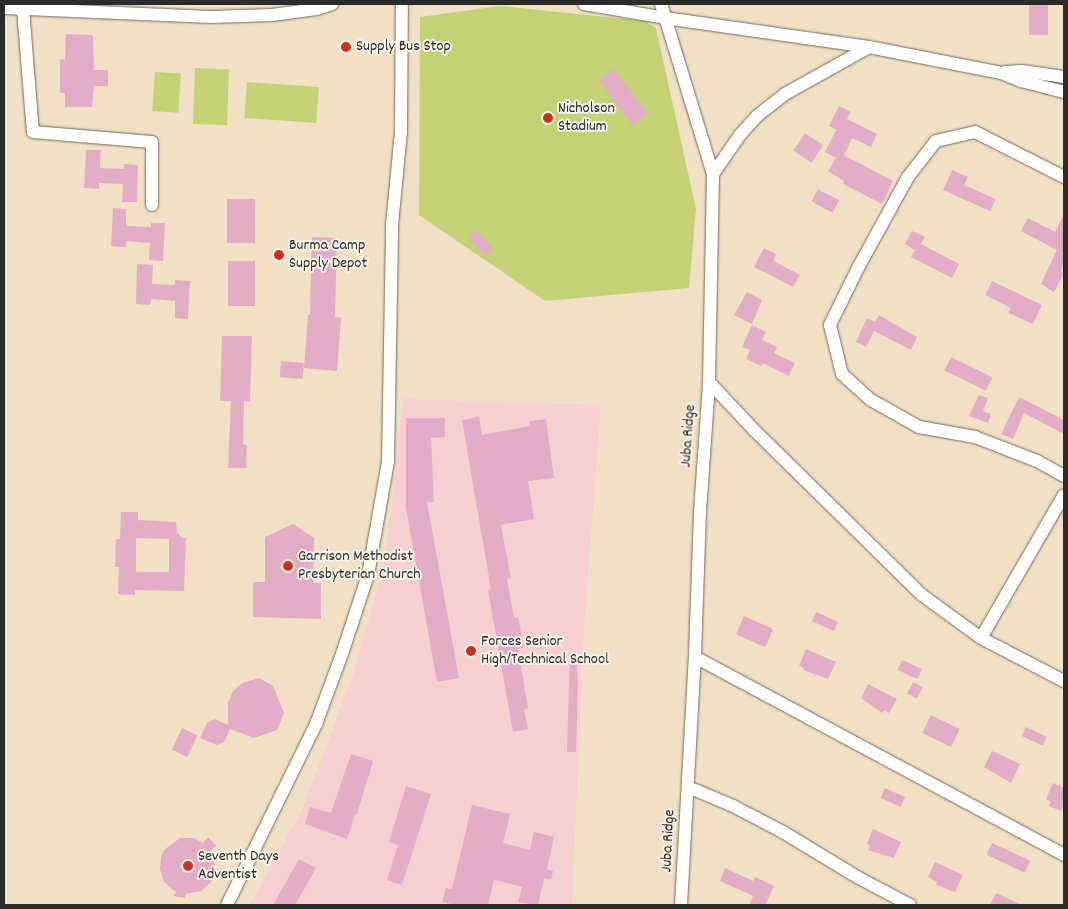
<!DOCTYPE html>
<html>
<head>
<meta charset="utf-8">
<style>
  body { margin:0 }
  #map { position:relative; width:1068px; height:909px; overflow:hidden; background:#f1e0c3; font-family:Dekko,sans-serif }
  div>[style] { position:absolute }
  .built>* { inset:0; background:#f7cfd1 }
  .green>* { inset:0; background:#c2d274; transform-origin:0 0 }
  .building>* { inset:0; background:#e2acc7; transform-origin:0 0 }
  .roads { filter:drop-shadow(0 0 1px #706a60) drop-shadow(0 0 1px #706a60) }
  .minor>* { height:12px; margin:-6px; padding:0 6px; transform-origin:6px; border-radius:6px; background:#fff }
  .dots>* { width:14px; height:14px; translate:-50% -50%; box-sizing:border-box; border:2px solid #f7f3e8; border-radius:50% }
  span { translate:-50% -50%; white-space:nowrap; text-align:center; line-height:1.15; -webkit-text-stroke:4px #f7f3e8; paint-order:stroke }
  .poi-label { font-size:16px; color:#2b2b2b }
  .left { translate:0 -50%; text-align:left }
  .street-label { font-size:16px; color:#2b2b2b }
  .frame { position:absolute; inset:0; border:5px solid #2b2b2b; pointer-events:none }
</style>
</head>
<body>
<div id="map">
  <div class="built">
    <i style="clip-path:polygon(403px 399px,601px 405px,584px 626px,572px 905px,250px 905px,302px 810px,353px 675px,380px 580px,391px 514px)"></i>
  </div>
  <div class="green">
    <i style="clip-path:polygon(500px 6px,645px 21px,656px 28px,696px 209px,689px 288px,545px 301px,419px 215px,420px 17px)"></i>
    <i style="left:195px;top:68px;width:34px;height:56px;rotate:2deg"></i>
    <i style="left:155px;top:72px;width:26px;height:39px;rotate:4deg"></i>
    <i style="left:247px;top:82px;width:72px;height:36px;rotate:4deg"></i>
  </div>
  <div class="building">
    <i style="left:1029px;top:4px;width:19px;height:31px"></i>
    <i style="clip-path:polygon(66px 34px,93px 35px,94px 70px,108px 70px,108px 86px,94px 86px,92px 107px,65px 107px,65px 93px,60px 93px,60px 59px,65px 60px)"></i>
    <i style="left:614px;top:69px;width:56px;height:19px;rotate:53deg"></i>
    <i style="clip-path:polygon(839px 106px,851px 112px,847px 119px,877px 134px,871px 147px,852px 138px,844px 155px,893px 181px,882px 204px,843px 184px,844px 181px,828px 171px,836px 158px,825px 152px,836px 130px,829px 126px)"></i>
    <i style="left:805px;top:133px;width:22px;height:21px;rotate:34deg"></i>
    <i style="clip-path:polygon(86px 150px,101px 150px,100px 168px,124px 169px,124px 164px,138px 165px,137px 202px,122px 202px,123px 184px,99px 183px,99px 189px,84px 188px)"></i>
    <i style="clip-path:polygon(952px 170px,968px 177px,964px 185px,996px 199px,990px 211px,943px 190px)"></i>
    <i style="left:818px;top:189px;width:24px;height:14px;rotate:28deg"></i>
    <i style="left:227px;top:199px;width:28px;height:44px"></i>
    <i style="clip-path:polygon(113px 208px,126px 209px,126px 226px,151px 227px,151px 223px,165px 223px,163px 261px,149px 260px,150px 243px,126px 241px,126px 247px,111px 246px)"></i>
    <i style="clip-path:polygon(1064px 214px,1064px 264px,1061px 271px,1064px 273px,1054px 292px,1041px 284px,1057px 250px,1021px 231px,1028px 218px,1055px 232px)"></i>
    <i style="left:476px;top:230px;width:26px;height:11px;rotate:47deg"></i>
    <i style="clip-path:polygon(912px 231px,925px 237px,921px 244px,959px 264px,952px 278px,911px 257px,915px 250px,905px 244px)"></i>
    <i style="clip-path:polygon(312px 237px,337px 238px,335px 317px,341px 318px,337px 371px,304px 368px,308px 315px,310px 315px)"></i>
    <i style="clip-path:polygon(764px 248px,776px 254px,773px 261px,800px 275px,793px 287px,754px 267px)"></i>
    <i style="left:228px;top:261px;width:27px;height:45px"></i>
    <i style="clip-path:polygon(137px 264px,153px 265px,152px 284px,175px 285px,175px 280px,190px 281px,188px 319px,175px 318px,175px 301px,151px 299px,150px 305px,136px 304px)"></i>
    <i style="clip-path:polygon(992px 281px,1042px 305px,1033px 324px,1009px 313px,1011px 308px,985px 295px)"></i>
    <i style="clip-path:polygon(747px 292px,762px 300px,752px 324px,734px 315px)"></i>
    <i style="clip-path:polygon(879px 315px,917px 337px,911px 350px,874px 331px,866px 347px,856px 342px,867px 318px,875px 322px)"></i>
    <i style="clip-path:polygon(752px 325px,766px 332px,762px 340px,777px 347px,774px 353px,795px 363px,789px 376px,763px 363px,761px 366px,746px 359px,750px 350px,742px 347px)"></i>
    <i style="clip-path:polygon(222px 336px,252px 336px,250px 402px,244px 401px,243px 444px,247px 445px,246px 468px,228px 468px,231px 401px,220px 401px)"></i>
    <i style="left:951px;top:357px;width:46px;height:15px;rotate:26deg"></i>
    <i style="left:281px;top:361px;width:23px;height:16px;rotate:5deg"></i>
    <i style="clip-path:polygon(979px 395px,988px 398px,983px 411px,991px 414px,988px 423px,969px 416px)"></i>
    <i style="clip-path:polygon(1019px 397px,1064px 420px,1064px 434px,1024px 413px,1013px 439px,1001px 434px)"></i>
    <i style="clip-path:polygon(479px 417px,482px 435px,530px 426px,530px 421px,546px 419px,554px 478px,528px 481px,534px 519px,501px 525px,511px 578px,507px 579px,514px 618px,518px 617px,524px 647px,518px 649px,528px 708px,524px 709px,528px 729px,513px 732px,488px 590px,491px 589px,462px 420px)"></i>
    <i style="clip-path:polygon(406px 418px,445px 418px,445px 437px,431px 438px,434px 502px,427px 502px,459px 678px,437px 682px,406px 508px)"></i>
    <i style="clip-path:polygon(evenodd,121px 512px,138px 512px,138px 520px,176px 522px,177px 533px,182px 538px,186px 538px,184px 591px,135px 590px,135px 595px,118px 594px,119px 567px,115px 567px,116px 539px,120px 539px,121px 512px,136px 538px,169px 539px,169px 572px,136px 572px,136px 538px)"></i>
    <i style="clip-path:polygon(293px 524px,314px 538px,313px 583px,321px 583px,321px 619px,253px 617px,253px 582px,265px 582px,265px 537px)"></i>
    <i style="left:816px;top:612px;width:24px;height:10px;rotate:24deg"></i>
    <i style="left:744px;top:616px;width:32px;height:20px;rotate:24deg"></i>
    <i style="clip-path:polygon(806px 649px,836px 662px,828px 679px,803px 670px,804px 668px,799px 666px)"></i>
    <i style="clip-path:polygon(570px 654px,576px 654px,578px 683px,576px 752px,567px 752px)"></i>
    <i style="left:902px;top:660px;width:22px;height:11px;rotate:24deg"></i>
    <i style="clip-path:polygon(259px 678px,273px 686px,284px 713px,277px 730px,254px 738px,230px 729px,224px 742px,217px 745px,200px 738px,207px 723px,215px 719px,228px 725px,228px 703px,233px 691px,242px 683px)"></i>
    <i style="left:913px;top:682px;width:11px;height:13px;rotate:27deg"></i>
    <i style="clip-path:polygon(868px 684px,897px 699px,889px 713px,884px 710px,882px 713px,861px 698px)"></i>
    <i style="left:931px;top:715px;width:32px;height:20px;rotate:26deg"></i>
    <i style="left:1026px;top:727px;width:23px;height:10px;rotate:25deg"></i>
    <i style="left:182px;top:728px;width:17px;height:24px;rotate:25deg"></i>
    <i style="clip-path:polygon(992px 751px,1020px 764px,1011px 783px,984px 767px)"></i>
    <i style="clip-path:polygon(351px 754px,373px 761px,357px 814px,355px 814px,347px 839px,305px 824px,310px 807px,331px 813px)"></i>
    <i style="clip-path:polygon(1053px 783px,1064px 788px,1064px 804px,1061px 811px,1049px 806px,1051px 802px,1046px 799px)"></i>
    <i style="clip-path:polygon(406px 786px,431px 794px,402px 885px,387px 880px,398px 845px,389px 842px)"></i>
    <i style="left:885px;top:788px;width:22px;height:11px;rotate:24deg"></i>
    <i style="clip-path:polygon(472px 805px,510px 814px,503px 843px,530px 850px,534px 832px,554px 837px,547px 869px,553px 871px,551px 879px,544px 878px,538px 905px,518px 902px,522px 887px,494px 880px,488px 905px,456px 905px,442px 902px,446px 888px,452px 889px)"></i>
    <i style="clip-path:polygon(873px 829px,901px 842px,894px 858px,868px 850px,870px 845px,867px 844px)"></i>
    <i style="clip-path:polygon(208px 837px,217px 846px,212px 849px,215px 869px,211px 882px,201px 891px,186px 894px,185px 898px,174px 896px,176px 892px,164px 882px,160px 869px,161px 856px,164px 850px,180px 838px,194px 838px,203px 843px)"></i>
    <i style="left:992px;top:843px;width:42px;height:13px;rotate:25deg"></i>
    <i style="clip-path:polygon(299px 859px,316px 868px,295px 905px,273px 905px)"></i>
    <i style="clip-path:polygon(935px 862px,963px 875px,955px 892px,936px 885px,937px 882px,928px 877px)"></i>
    <i style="clip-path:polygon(725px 868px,753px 881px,755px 877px,774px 886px,765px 905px,749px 905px,753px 896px,720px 881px)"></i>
    <i style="clip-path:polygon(996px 893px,1022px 905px,990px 905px)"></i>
  </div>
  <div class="roads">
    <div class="minor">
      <i style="left:584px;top:4px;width:82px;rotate:9.8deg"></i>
      <i style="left:665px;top:18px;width:206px;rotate:8.1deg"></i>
      <i style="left:869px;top:47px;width:135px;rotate:11.1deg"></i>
      <i style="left:1001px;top:73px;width:22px;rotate:22deg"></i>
      <i style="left:1021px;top:81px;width:44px;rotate:14.3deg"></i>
      <i style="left:661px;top:4px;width:178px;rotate:73deg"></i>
      <i style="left:4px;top:8px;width:207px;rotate:2.5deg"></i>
      <i style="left:211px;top:17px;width:61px;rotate:-1.9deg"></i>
      <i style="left:272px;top:15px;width:45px;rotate:-7.6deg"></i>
      <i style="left:317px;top:9px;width:16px;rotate:-18deg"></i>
      <i style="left:23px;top:9px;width:123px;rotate:85.4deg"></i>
      <i style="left:33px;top:132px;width:119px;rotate:4.8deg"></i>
      <i style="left:152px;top:142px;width:63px;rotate:90deg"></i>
      <i style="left:1005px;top:72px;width:17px;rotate:-3deg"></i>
      <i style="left:1022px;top:71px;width:42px;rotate:8.1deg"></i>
      <i style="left:1064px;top:177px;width:100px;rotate:-153.2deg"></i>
      <i style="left:975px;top:132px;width:40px;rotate:167deg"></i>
      <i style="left:936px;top:141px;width:46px;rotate:127.9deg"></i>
      <i style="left:908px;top:177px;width:102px;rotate:118.8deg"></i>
      <i style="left:859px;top:266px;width:66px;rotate:116.2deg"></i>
      <i style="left:830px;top:325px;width:50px;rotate:76.2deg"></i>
      <i style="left:842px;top:374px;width:39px;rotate:42deg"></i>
      <i style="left:871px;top:400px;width:55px;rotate:29.4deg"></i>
      <i style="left:919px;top:427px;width:57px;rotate:10.1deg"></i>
      <i style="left:975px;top:437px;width:66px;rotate:21.2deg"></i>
      <i style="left:1037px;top:461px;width:31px;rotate:29deg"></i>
      <i style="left:709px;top:382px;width:66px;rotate:46.8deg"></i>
      <i style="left:754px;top:430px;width:235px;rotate:44.5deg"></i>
      <i style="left:922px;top:595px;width:73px;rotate:36.1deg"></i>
      <i style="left:981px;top:638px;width:93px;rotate:27.4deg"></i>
      <i style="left:981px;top:638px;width:165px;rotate:-59.9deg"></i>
      <i style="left:695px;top:657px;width:419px;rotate:28.2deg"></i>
      <i style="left:688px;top:787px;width:49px;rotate:22.9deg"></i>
      <i style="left:733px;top:806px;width:56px;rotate:27.5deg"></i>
      <i style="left:783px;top:832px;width:87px;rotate:31.3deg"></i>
      <i style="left:857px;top:877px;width:60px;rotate:27.8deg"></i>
      <i style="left:227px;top:905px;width:202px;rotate:-63.8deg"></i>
      <i style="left:316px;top:724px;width:75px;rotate:-69.6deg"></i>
      <i style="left:342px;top:654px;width:83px;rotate:-71.8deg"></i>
      <i style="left:368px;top:575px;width:115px;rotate:-80deg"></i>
      <i style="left:388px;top:462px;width:237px;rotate:-89deg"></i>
      <i style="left:392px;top:225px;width:93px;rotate:-84.5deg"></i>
      <i style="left:401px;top:132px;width:128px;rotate:-89.6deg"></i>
      <i style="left:681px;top:905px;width:250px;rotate:-86.8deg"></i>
      <i style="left:695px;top:655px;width:143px;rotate:-88deg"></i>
      <i style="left:700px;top:512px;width:130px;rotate:-86deg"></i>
      <i style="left:709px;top:382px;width:208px;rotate:-88.9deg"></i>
      <i style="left:713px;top:174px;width:47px;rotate:-55.3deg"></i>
      <i style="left:740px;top:135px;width:25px;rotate:-48deg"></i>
      <i style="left:757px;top:116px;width:36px;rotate:-38deg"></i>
      <i style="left:785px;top:94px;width:96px;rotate:-29.2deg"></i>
    </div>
  </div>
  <div class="dots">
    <i style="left:346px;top:47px;background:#c8321e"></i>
    <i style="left:548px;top:118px;background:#c8321e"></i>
    <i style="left:279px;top:255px;background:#c8321e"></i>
    <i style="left:288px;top:566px;background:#c8321e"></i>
    <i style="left:471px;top:651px;background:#c8321e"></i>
    <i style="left:188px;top:866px;background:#c8321e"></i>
  </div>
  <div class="poi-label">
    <span class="left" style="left:356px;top:47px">Supply Bus Stop</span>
    <span class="left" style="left:558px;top:118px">Nicholson<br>Stadium</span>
    <span class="left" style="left:289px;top:255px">Burma Camp<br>Supply Depot</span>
    <span class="left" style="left:298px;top:566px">Garrison Methodist<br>Presbyterian Church</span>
    <span class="left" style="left:481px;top:651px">Forces Senior<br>High/Technical School</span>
    <span class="left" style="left:198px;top:866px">Seventh Days<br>Adventist</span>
  </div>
  <div class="street-label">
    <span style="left:689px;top:436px;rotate:-86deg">Juba Ridge</span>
    <span style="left:669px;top:841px;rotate:-87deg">Juba Ridge</span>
  </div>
  <div class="frame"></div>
</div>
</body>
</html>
